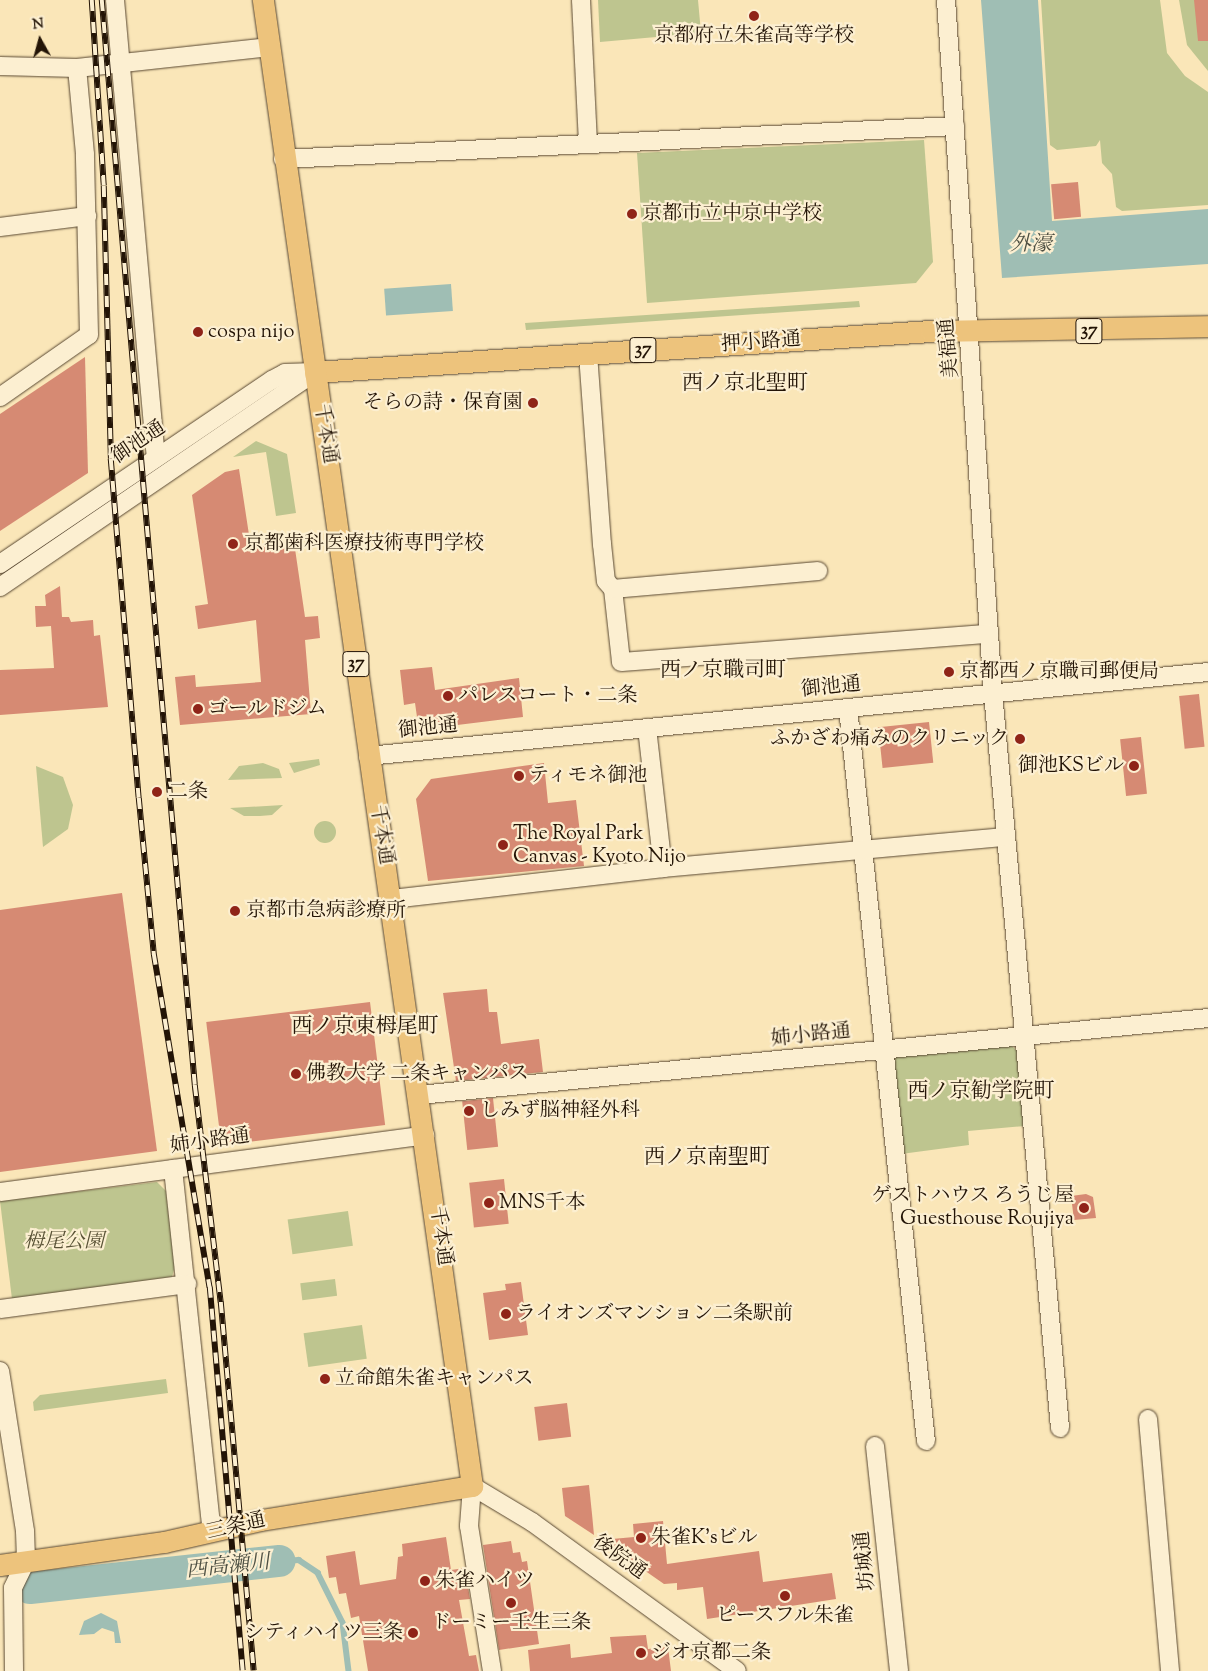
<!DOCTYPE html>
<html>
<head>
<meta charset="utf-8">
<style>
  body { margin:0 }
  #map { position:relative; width:1208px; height:1671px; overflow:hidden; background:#fae6b8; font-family:"Sorts Mill Goudy","Noto Serif JP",serif }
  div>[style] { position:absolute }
  .green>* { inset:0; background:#bec58f; transform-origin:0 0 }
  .round { border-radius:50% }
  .water>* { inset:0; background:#9fbeb4; transform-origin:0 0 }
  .stream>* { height:5.5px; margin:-2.75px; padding:0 2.75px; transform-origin:2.75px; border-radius:2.75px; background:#9fbeb4 }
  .river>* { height:32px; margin:-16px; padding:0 16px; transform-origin:16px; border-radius:16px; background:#9fbeb4 }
  .building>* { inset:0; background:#d68a73; transform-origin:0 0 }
  .roads { filter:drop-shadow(0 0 1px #594832) drop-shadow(0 0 1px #594832) }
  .minor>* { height:18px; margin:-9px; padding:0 9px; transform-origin:9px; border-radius:9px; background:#fcefd1 }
  .major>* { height:21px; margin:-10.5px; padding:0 10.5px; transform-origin:10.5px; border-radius:10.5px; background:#edc37c }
  .rail>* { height:5.5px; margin-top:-2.75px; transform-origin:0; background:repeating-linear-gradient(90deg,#fcefd1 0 11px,#231406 0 22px); box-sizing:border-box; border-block:1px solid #231406 }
  .dots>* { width:14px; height:14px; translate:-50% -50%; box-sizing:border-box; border:2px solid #fcefd1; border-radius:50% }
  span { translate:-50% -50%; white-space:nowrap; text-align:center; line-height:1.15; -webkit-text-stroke:4.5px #fcefd1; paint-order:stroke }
  .shield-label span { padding:1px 4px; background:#fcefd1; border:1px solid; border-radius:4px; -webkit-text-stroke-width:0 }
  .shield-label { font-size:19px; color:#231406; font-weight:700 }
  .poi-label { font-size:20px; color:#231406 }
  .left { translate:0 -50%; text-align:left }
  .right { translate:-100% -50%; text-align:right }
  .street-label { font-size:20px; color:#231406 }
  .park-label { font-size:20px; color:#595236; font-style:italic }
  .water-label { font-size:21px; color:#4e5043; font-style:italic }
  .neighbourhood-label { font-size:21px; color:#231406 }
  .north { position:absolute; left:15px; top:15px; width:50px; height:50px; -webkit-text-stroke:4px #fcefd1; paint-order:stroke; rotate:353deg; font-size:14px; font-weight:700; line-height:20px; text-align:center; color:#231406 }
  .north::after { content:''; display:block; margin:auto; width:18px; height:22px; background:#231406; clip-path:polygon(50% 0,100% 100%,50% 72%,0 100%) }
</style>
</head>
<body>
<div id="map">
  <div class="green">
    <i style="clip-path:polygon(598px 0,698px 0,701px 33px,600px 42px)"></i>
    <i style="clip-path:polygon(1041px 0,1160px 0,1167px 53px,1185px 76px,1208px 92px,1208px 205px,1122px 211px,1116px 207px,1112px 174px,1102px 163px,1100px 140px,1096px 146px,1057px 150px,1050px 145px)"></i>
    <i style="clip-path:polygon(1179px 0,1208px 0,1208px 71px,1187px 45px)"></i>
    <i style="clip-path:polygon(924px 140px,933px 262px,916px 283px,647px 303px,637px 153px)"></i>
    <i style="clip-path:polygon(859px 301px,860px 307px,526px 330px,525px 323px)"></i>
    <i style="clip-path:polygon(256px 441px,287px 454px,296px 513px,276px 516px,266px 452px,233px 457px)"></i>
    <i style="clip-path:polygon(319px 759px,320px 765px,294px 773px,289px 763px)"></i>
    <i style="clip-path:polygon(263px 763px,279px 769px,282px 778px,228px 780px,239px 766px)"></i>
    <i style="clip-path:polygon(36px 766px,63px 777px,73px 805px,68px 829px,43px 847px)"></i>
    <i style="clip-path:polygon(283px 805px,272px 815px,260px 816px,244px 816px,230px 808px)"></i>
    <i class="round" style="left:314px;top:821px;width:22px;height:22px"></i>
    <i style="clip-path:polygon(1010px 1044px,1017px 1051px,1025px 1126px,968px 1131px,969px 1145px,901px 1154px,891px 1064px,897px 1056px)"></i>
    <i style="clip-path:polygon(157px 1182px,166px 1191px,175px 1266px,172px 1277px,12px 1299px,0 1201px)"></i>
    <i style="left:348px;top:1211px;width:35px;height:61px;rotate:82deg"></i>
    <i style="left:335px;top:1279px;width:17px;height:35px;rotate:83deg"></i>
    <i style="left:362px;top:1325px;width:34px;height:59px;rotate:82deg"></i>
    <i style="clip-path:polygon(166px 1379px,168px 1393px,34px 1411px,33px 1402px,40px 1395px)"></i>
  </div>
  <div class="water">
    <i style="clip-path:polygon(981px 0,1038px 0,1052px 221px,1208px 209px,1208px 264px,1002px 278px)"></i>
    <i style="left:451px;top:284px;width:27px;height:67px;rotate:86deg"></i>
    <i style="clip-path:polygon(101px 1613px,117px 1621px,121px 1643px,115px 1643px,114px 1632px,102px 1628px,94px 1634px,79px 1635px,84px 1621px)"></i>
  </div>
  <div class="stream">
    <i style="left:280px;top:1561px;width:19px;rotate:-3deg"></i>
    <i style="left:299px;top:1560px;width:23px;rotate:34deg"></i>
    <i style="left:318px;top:1573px;width:56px;rotate:63.4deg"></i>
    <i style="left:343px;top:1623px;width:48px;rotate:82.9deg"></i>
  </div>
  <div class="river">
    <i style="left:30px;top:1588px;width:251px;rotate:-6.2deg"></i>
  </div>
  <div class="building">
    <i style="clip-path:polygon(1194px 0,1208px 0,1208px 41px,1198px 41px)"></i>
    <i style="left:1078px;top:182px;width:35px;height:27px;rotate:85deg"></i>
    <i style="clip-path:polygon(85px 357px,88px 473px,0 531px,0 414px)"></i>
    <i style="clip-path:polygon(239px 469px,251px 548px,294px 542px,305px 617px,318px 616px,320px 638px,305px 640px,311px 714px,180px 725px,175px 677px,195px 675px,196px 687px,261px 682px,256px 620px,198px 629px,195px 606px,208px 604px,192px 495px,225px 472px)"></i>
    <i style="clip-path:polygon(60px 586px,62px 617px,69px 617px,71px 622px,93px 620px,94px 636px,100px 635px,108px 707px,0 715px,0 670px,54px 668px,51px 626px,36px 627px,35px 606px,46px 606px,45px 595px)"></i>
    <i style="clip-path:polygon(432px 667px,435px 690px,519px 678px,523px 717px,433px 728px,431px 716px,417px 717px,415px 703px,404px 705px,400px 670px)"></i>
    <i style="left:1199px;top:694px;width:53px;height:20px;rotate:84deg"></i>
    <i style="left:929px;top:722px;width:41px;height:51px;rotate:84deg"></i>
    <i style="left:1141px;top:737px;width:57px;height:21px;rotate:84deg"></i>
    <i style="clip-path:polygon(544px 763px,548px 803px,576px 800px,584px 866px,428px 881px,416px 799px,431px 779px)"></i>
    <i style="clip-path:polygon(122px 893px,157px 1151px,0 1172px,0 910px)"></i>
    <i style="clip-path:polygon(487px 989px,489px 1012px,497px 1012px,501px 1044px,539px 1039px,543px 1072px,456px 1081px,443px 993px)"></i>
    <i style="left:370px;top:1002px;width:124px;height:165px;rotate:83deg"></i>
    <i style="left:493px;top:1098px;width:49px;height:31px;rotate:84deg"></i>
    <i style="left:504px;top:1179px;width:45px;height:35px;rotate:84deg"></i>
    <i style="clip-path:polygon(1086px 1194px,1093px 1197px,1096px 1218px,1074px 1220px,1071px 1196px)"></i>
    <i style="clip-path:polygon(521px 1282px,528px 1335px,489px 1340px,483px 1293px,506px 1290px,505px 1284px)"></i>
    <i style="left:567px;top:1403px;width:34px;height:33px;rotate:83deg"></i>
    <i style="clip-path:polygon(589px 1485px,592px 1514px,594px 1535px,565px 1516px,562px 1488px)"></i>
    <i style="clip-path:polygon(663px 1521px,667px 1564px,759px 1551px,763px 1582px,832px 1573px,836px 1599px,707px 1619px,703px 1587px,677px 1590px,677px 1583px,664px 1584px,601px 1540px,634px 1537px,633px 1524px)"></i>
    <i style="clip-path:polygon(446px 1537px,451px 1570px,465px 1568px,470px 1599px,459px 1600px,469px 1656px,476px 1655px,479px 1671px,368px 1671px,359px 1616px,351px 1618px,346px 1593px,339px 1594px,336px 1577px,329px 1578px,326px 1556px,355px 1551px,360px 1585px,396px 1579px,398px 1557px,403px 1556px,402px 1544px)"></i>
    <i style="clip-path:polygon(511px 1541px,513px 1553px,520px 1552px,522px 1562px,527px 1561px,539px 1644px,499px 1650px,483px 1545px)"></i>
    <i style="clip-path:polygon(646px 1635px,648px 1649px,668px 1647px,671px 1671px,530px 1671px,528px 1650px,570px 1644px,571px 1658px,612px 1653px,610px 1637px)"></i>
  </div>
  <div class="roads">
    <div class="minor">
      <i style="left:115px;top:0;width:459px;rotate:84.9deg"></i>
      <i style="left:581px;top:0;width:144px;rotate:87.2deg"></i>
      <i style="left:946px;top:0;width:695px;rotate:86.12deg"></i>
      <i style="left:993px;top:693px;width:738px;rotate:84.79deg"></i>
      <i style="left:0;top:66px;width:77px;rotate:1.5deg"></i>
      <i style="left:77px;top:68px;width:194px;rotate:-6.2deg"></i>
      <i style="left:283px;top:159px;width:673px;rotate:-2.81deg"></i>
      <i style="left:0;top:227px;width:88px;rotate:-7.2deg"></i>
      <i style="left:588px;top:354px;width:191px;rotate:85.8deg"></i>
      <i style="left:602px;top:544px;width:37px;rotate:84deg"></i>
      <i style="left:606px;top:581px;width:11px;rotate:49deg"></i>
      <i style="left:613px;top:589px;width:73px;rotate:83.7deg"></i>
      <i style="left:621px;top:662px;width:369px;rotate:-4.4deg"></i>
      <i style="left:0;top:397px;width:108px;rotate:-34.9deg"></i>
      <i style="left:89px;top:335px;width:181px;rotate:-91.3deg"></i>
      <i style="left:85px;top:154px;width:86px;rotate:-95.3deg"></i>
      <i style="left:0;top:564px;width:328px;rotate:-34.1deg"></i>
      <i style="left:272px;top:380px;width:15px;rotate:-28deg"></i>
      <i style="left:285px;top:373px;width:30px;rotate:-2deg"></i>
      <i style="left:0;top:587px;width:381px;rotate:-34.3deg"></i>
      <i style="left:613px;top:589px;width:206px;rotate:-5deg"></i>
      <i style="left:848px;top:708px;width:737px;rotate:83.93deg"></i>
      <i style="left:647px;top:728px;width:141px;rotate:83.5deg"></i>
      <i style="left:368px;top:756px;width:844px;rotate:-5.71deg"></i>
      <i style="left:392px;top:899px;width:273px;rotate:-6.5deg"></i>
      <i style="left:663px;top:868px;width:343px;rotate:-5.2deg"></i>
      <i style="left:419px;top:1095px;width:793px;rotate:-5.57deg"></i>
      <i style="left:173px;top:1169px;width:365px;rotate:83.9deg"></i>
      <i style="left:0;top:1192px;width:429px;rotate:-7.6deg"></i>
      <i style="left:0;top:1309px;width:189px;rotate:-7.6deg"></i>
      <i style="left:0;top:1371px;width:162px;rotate:81.1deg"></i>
      <i style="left:25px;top:1531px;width:30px;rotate:88deg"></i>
      <i style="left:26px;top:1561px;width:30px;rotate:116deg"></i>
      <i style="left:13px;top:1588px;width:83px;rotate:89.3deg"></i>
      <i style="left:1148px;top:1419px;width:253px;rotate:85deg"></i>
      <i style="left:875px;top:1446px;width:226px;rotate:83.9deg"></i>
      <i style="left:492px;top:1671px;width:147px;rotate:-99deg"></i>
      <i style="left:469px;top:1526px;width:40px;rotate:-85.7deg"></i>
      <i style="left:472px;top:1486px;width:70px;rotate:31deg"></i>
      <i style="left:532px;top:1522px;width:253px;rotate:36deg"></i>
    </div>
    <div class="major">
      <i style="left:315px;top:372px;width:617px;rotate:-3.81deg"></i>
      <i style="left:931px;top:331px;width:277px;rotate:-1deg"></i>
      <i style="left:0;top:1565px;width:166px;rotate:-8deg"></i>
      <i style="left:164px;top:1542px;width:99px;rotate:-12.8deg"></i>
      <i style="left:261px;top:1520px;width:214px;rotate:-9.2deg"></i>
      <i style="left:472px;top:1486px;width:1501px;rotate:-98.01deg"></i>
    </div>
  </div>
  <div class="rail">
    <i style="left:92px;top:0;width:186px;rotate:86.3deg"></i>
    <i style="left:104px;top:186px;width:273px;rotate:88.5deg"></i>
    <i style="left:111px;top:459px;width:340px;rotate:85.3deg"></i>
    <i style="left:139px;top:798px;width:157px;rotate:84.5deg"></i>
    <i style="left:154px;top:954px;width:338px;rotate:80.5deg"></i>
    <i style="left:210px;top:1287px;width:385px;rotate:85.1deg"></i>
    <i style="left:102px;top:0;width:1089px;rotate:85.1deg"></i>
    <i style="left:195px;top:1085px;width:219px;rotate:83.2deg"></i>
    <i style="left:221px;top:1302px;width:370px;rotate:84.9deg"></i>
  </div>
  <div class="dots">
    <i style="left:754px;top:16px;background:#8f2418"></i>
    <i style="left:632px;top:214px;background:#8f2418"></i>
    <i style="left:198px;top:332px;background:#8f2418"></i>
    <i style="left:533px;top:403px;background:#8f2418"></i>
    <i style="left:233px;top:544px;background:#8f2418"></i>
    <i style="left:949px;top:672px;background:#8f2418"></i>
    <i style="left:448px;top:696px;background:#8f2418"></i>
    <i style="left:198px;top:709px;background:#8f2418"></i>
    <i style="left:1020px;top:739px;background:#8f2418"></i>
    <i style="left:1134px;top:766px;background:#8f2418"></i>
    <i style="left:519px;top:776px;background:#8f2418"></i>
    <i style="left:157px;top:792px;background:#8f2418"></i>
    <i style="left:503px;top:845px;background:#8f2418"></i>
    <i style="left:235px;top:911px;background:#8f2418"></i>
    <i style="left:296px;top:1074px;background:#8f2418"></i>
    <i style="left:469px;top:1111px;background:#8f2418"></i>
    <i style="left:489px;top:1203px;background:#8f2418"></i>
    <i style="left:1084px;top:1208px;background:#8f2418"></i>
    <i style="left:506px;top:1314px;background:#8f2418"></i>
    <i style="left:325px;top:1379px;background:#8f2418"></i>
    <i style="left:641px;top:1538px;background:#8f2418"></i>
    <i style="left:425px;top:1581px;background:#8f2418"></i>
    <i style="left:785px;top:1596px;background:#8f2418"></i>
    <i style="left:511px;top:1603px;background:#8f2418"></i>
    <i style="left:413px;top:1633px;background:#8f2418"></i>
    <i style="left:641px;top:1653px;background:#8f2418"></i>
  </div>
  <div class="shield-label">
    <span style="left:1089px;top:331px">37</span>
    <span style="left:643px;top:350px">37</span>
    <span style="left:356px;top:664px">37</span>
  </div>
  <div class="poi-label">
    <span style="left:754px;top:36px">京都府立朱雀高等学校</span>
    <span class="left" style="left:642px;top:214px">京都市立中京中学校</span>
    <span class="left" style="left:208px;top:332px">cospa nijo</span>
    <span class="right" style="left:523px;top:403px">そらの詩・保育園</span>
    <span class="left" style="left:244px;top:544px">京都歯科医療技術専門学校</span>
    <span class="left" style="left:959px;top:672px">京都西ノ京職司郵便局</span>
    <span class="left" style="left:458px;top:696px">パレスコート・二条</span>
    <span class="left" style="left:208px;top:709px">ゴールドジム</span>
    <span class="right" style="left:1009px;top:739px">ふかざわ痛みのクリニック</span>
    <span class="right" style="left:1124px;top:766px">御池KSビル</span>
    <span class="left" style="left:529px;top:776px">ティモネ御池</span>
    <span class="left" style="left:168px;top:792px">二条</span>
    <span class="left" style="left:513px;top:846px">The Royal Park<br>Canvas - Kyoto Nijo</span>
    <span class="left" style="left:246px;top:911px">京都市急病診療所</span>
    <span class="left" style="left:306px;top:1074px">佛教大学 二条キャンパス</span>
    <span class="left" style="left:480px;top:1111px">しみず脳神経外科</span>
    <span class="right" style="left:1074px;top:1208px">ゲストハウス ろうじ屋<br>Guesthouse Roujiya</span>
    <span class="left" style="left:499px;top:1203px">MNS千本</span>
    <span class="left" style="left:516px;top:1314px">ライオンズマンション二条駅前</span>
    <span class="left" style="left:335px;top:1379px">立命館朱雀キャンパス</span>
    <span class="left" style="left:651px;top:1538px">朱雀K’sビル</span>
    <span class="left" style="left:435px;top:1581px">朱雀ハイツ</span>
    <span style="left:785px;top:1616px">ピースフル朱雀</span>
    <span style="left:511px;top:1623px">ドーミー壬生三条</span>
    <span class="right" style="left:403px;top:1633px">シティハイツ三条</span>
    <span class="left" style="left:651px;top:1653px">ジオ京都二条</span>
  </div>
  <div class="street-label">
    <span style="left:761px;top:343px;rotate:-4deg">押小路通</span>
    <span style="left:950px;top:348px;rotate:-95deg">美福通</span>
    <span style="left:325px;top:434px;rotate:81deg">千本通</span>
    <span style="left:139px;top:443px;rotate:-34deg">御池通</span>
    <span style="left:831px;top:688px;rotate:-6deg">御池通</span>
    <span style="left:428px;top:729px;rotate:-6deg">御池通</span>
    <span style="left:381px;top:835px;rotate:81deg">千本通</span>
    <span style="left:811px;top:1036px;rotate:-6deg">姉小路通</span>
    <span style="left:210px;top:1142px;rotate:-8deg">姉小路通</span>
    <span style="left:440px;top:1236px;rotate:82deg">千本通</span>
    <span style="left:236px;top:1527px;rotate:-13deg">三条通</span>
    <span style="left:619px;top:1558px;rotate:36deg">後院通</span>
    <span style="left:866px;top:1561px;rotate:-96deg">坊城通</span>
  </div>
  <div class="park-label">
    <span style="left:64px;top:1242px">栂尾公園</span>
  </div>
  <div class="water-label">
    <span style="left:1031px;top:245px">外濠</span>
    <span style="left:228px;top:1567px;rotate:-6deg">西高瀬川</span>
  </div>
  <div class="neighbourhood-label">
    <span style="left:745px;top:384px">西ノ京北聖町</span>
    <span style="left:723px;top:671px">西ノ京職司町</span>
    <span style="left:365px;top:1027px">西ノ京東栂尾町</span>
    <span style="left:981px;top:1092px">西ノ京勧学院町</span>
    <span style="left:707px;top:1158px">西ノ京南聖町</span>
  </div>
  <div class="north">N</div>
</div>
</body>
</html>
